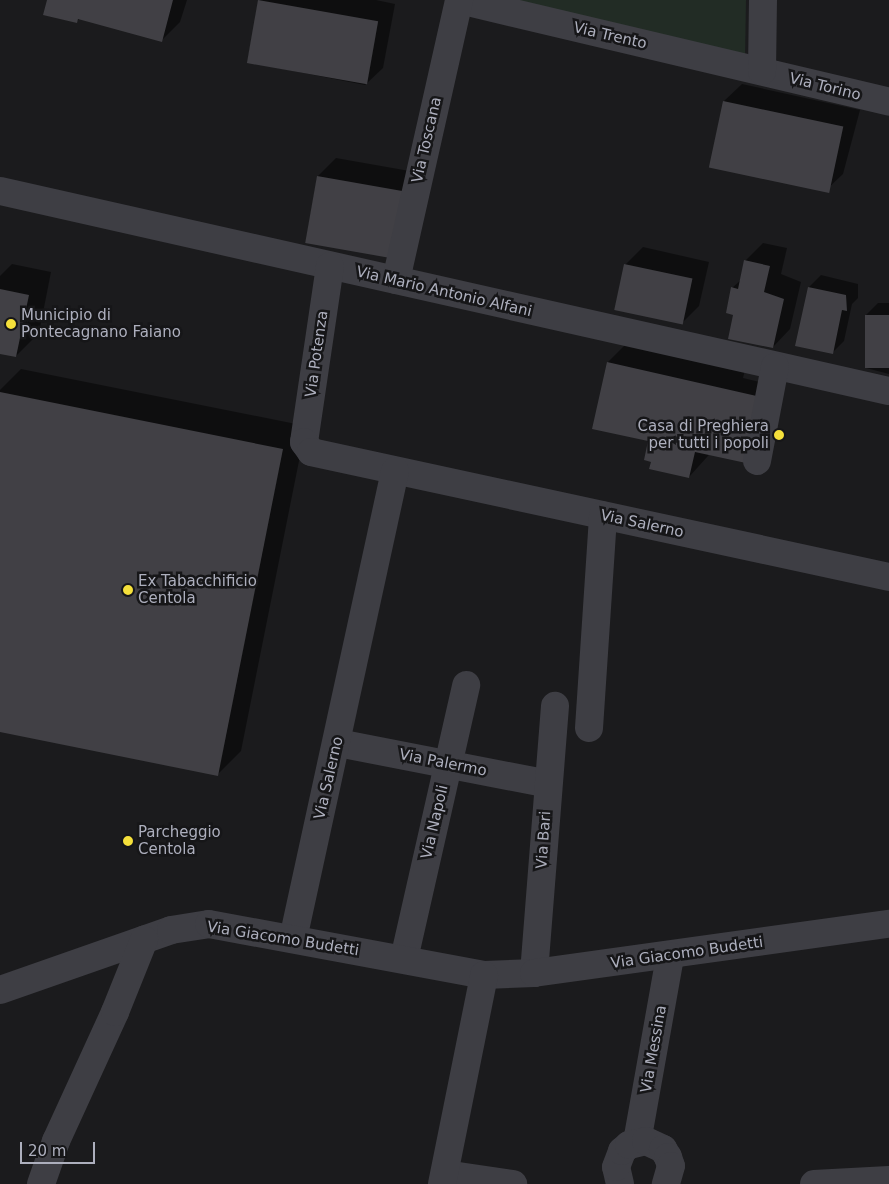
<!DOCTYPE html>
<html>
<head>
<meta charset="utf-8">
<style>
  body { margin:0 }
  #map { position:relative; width:889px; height:1184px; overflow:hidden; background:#1b1b1d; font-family:"DejaVu Sans",sans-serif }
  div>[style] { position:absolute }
  .green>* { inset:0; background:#222c25 }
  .shadow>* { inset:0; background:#0007 }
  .building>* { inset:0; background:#414045; transform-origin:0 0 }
  .minor>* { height:28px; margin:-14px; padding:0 14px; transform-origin:14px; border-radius:14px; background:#3e3e44 }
  .dots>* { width:14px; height:14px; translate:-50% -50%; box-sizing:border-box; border:2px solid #161618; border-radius:50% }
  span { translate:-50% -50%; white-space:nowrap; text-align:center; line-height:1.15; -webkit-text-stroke:5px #161618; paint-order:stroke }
  .street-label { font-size:15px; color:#adafbd }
  .poi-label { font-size:15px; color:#adafbd }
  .left { translate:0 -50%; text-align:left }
  .right { translate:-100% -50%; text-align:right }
  .scale { position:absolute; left:20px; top:1142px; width:75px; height:22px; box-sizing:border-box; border:2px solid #adafbd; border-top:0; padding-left:6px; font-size:15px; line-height:18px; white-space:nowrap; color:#adafbd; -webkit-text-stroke:4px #161618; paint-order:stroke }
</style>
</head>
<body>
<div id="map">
  <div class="green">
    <i style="clip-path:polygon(512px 0,746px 0,745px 59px)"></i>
  </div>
  <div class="shadow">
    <i style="clip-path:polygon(48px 0,187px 0,180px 22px,162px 40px,80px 18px,77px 21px)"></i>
    <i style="clip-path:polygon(260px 0,376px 0,395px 4px,383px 68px,365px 85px,247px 62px)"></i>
    <i style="clip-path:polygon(742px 84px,860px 110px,843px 174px,825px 191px,724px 101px)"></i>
    <i style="clip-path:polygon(336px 158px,421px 173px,392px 257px,307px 242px,318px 176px)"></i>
    <i style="clip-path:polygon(763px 243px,787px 248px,781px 274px,801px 282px,790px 329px,773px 347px,735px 314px,732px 288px,742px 279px,745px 261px)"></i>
    <i style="clip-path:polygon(643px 247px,709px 262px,699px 306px,681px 324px,625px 265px)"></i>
    <i style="clip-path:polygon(12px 264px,51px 272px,39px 333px,16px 356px,0 352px,0 276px)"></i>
    <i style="clip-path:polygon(821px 275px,858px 284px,858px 298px,852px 304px,844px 341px,832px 353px,809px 287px)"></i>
    <i style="clip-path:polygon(878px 303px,889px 303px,889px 374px,866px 368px,866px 315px)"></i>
    <i style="clip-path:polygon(631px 339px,746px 366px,743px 378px,772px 385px,689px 477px,652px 461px,650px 440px,608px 362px)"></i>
    <i style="clip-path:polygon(21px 369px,306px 426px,241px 751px,218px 774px,0 731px,0 390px)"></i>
  </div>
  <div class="building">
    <i style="clip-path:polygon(47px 0,173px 0,162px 42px,78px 19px,77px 23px,43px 15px)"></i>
    <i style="left:258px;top:0;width:122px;height:64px;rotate:10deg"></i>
    <i style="left:723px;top:101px;width:123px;height:68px;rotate:12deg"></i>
    <i style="left:317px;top:176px;width:88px;height:68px;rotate:10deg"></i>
    <i style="clip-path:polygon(744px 260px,770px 266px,764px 292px,784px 299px,773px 348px,728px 339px,733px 315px,726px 313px,731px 287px,738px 289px)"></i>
    <i style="left:624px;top:264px;width:70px;height:47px;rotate:12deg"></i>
    <i style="clip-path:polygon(808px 287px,846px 295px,847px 311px,842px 310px,833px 354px,795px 346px)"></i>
    <i style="clip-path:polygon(0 289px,29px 295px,16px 357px,0 354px)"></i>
    <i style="left:865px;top:315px;width:24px;height:53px"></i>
    <i style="clip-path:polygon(607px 362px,761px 397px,746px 463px,695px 452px,689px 478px,649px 469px,651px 462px,644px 460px,648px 441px,592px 429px)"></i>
    <i style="clip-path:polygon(0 392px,283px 449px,218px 776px,0 732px)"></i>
  </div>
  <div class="minor">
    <i style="left:459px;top:0;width:442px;rotate:13.3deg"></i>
    <i style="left:762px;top:71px;width:71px;rotate:-89.2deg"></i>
    <i style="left:0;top:191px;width:911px;rotate:12.68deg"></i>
    <i style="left:330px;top:266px;width:178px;rotate:98.4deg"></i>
    <i style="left:304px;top:442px;width:12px;rotate:55deg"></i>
    <i style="left:311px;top:452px;width:591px;rotate:12.2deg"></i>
    <i style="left:396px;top:280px;width:287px;rotate:-77.3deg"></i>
    <i style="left:757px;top:461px;width:96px;rotate:-79.2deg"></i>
    <i style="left:589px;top:728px;width:213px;rotate:-86.2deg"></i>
    <i style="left:338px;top:743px;width:214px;rotate:11deg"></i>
    <i style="left:293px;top:939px;width:479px;rotate:-77.7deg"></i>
    <i style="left:404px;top:959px;width:281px;rotate:-77.2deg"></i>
    <i style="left:534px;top:973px;width:268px;rotate:-85.5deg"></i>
    <i style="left:0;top:990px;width:181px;rotate:-19.3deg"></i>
    <i style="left:171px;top:930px;width:38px;rotate:-9deg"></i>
    <i style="left:209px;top:924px;width:280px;rotate:10.5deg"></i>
    <i style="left:484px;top:975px;width:50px;rotate:-2.3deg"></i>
    <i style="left:534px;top:973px;width:358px;rotate:-7.9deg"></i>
    <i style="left:637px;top:1142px;width:189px;rotate:-79.9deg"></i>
    <i style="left:445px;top:1174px;width:69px;rotate:8.4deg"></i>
    <i style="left:41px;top:1184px;width:46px;rotate:-70.8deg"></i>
    <i style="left:56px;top:1141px;width:142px;rotate:-65.4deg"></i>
    <i style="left:115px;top:1012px;width:78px;rotate:-68.1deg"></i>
    <i style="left:442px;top:1184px;width:213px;rotate:-78.6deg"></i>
    <i style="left:620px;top:1184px;width:17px;rotate:-103deg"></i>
    <i style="left:616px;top:1167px;width:17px;rotate:-69deg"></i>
    <i style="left:622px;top:1151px;width:9px;rotate:-41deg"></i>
    <i style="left:629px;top:1145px;width:17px;rotate:-13deg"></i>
    <i style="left:646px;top:1141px;width:19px;rotate:25deg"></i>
    <i style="left:663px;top:1149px;width:9px;rotate:58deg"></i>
    <i style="left:668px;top:1157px;width:9px;rotate:72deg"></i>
    <i style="left:671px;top:1166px;width:19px;rotate:106deg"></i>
    <i style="left:814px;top:1184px;width:75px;rotate:-3.1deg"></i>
  </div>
  <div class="dots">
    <i style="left:11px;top:324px;background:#f5e03b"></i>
    <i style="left:779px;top:435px;background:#f5e03b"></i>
    <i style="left:128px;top:590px;background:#f5e03b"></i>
    <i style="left:128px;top:841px;background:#f5e03b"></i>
  </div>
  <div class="street-label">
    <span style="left:610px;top:36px;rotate:13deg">Via Trento</span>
    <span style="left:825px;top:87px;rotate:14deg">Via Torino</span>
    <span style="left:427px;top:140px;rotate:-77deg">Via Toscana</span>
    <span style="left:444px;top:292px;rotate:13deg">Via Mario Antonio Alfani</span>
    <span style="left:317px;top:354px;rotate:-82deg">Via Potenza</span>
    <span style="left:642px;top:524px;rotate:12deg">Via Salerno</span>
    <span style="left:443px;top:763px;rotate:11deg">Via Palermo</span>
    <span style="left:329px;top:778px;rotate:-77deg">Via Salerno</span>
    <span style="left:435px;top:822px;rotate:-77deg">Via Napoli</span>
    <span style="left:544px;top:840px;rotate:-86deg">Via Bari</span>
    <span style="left:283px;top:939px;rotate:9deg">Via Giacomo Budetti</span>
    <span style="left:687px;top:953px;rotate:-8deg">Via Giacomo Budetti</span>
    <span style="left:654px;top:1049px;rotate:-80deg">Via Messina</span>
  </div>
  <div class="poi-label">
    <span class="left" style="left:21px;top:324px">Municipio di<br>Pontecagnano Faiano</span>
    <span class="right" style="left:769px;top:435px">Casa di Preghiera<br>per tutti i popoli</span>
    <span class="left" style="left:138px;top:590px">Ex Tabacchificio<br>Centola</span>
    <span class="left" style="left:138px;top:841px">Parcheggio<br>Centola</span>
  </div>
  <div class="scale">20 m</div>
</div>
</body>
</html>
